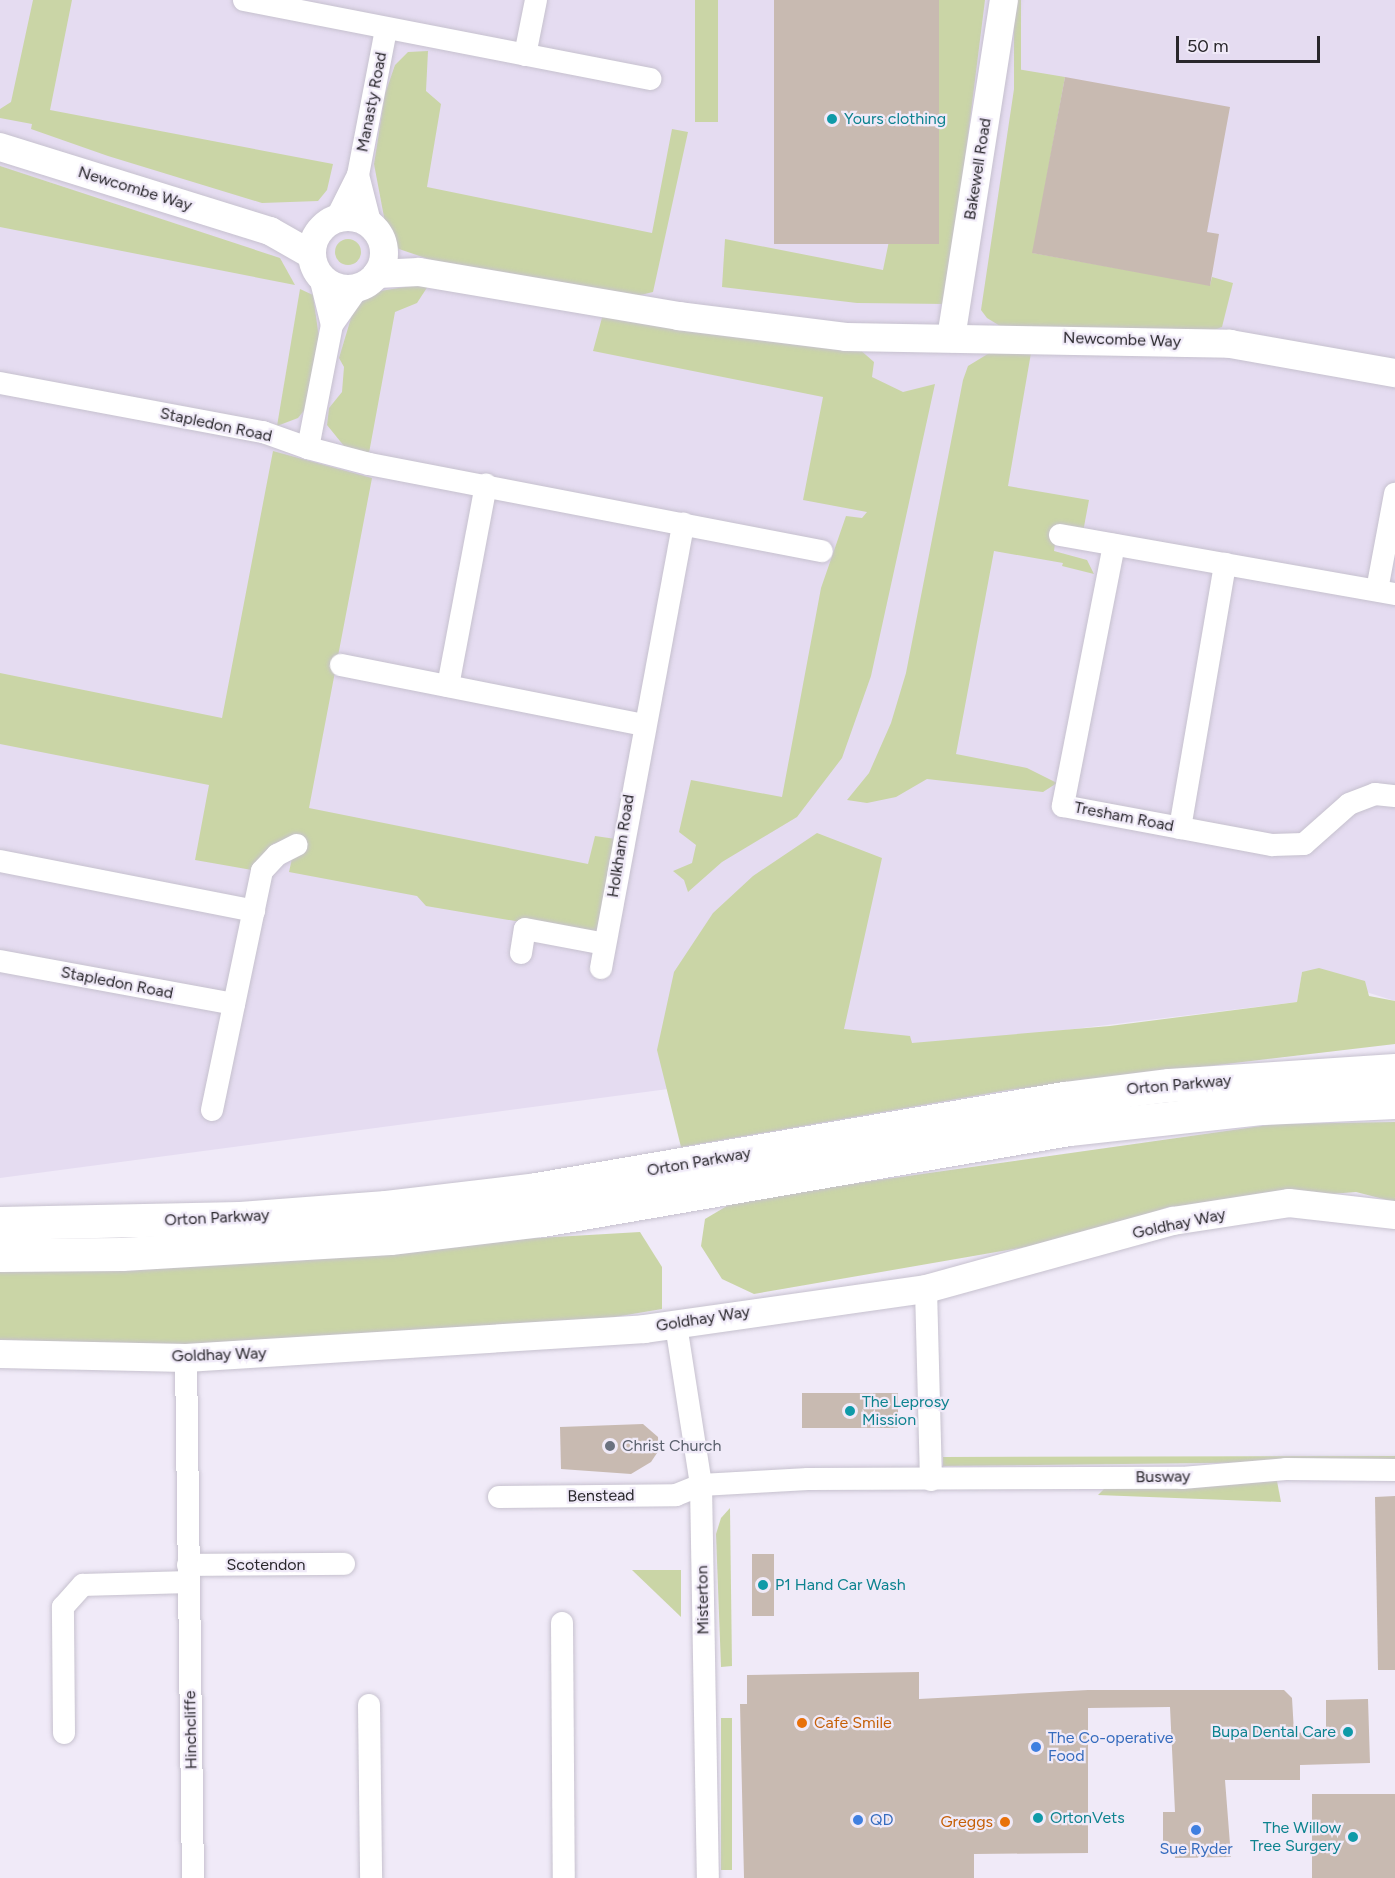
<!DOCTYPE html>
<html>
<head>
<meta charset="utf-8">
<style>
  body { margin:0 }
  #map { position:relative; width:1395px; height:1878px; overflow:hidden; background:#f0eaf8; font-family:Figtree,sans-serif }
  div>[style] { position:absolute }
  .built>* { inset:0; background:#e5dcf1 }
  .green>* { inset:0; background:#cad5a6; transform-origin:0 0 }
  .round { border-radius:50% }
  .building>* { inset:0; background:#c8bab1; transform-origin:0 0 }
  .roads { filter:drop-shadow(0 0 2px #c6c1ce) drop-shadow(0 0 2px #c6c1ce) }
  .minor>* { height:22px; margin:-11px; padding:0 11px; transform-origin:11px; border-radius:11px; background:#fff }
  .tertiary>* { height:28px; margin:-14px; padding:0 14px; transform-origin:14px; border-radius:14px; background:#fff }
  .tertiary>.ring { margin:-14px; padding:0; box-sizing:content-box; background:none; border:28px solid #fff; border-radius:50% }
  .primary>* { height:33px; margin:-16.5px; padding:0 16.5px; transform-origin:16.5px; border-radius:16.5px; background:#fff }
  .dots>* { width:16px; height:16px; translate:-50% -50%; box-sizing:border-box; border:3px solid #f0eaf8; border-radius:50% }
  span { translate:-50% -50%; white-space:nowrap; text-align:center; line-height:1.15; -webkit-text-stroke:4.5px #f0eaf8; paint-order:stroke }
  .street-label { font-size:16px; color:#29272c }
  .culture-label { font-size:16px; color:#0d838f }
  .left { translate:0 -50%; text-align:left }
  .right { translate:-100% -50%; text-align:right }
  .worship-label { font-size:16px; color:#5b616d }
  .food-label { font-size:16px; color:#c56008 }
  .shop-label { font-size:16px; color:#366cbe }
  .scale { position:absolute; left:1176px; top:36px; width:144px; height:27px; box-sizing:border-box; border:3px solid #29272c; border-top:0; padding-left:8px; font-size:18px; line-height:21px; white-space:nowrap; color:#29272c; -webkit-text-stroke:4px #f0eaf8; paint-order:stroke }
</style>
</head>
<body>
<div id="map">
  <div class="built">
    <i style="clip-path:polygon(0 0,1395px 0,1395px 1001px,1302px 972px,1297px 1002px,686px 1076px,668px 1089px,0 1178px)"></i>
  </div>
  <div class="green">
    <i style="clip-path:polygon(33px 0,72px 0,50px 110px,333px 164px,327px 190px,318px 201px,262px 203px,108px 156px,31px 129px,32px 124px,0 118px,0 109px,11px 102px)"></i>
    <i style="left:695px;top:0;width:23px;height:122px"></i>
    <i style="clip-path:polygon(939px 0,985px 0,947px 304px,857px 303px,722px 287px,725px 239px,883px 270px)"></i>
    <i style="left:1014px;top:0;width:7px;height:304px"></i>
    <i style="clip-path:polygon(428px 51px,426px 91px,441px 104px,427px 187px,652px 233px,672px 129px,688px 132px,653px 292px,628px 298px,446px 265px,399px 249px,388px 238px,374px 164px,385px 94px,395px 65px,408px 52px)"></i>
    <i style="clip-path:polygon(1017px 69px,1065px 77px,1033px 253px,1210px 285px,1212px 277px,1233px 283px,1222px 327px,1206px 333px,1005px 329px,987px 318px,981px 310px)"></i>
    <i style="clip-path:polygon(0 166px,280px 258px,295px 285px,0 227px)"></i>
    <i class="round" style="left:335px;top:239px;width:26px;height:26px"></i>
    <i style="clip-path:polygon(430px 283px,417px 303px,395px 312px,369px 453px,344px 446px,327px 425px,329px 408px,342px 392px,344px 367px,339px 358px,354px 308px,365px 296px,380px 291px)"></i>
    <i style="clip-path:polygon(300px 289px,313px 295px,319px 338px,306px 408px,298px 418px,277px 426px)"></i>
    <i style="clip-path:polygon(603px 314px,858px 348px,874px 362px,872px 377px,903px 392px,935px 384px,871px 676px,842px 758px,797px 817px,722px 862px,688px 892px,684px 880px,673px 871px,692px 863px,696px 845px,679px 832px,691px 780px,782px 797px,821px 588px,846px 516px,862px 518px,867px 512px,803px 500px,823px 397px,593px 351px)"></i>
    <i style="clip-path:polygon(991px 352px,1031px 353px,1008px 486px,1089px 500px,1083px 532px,1057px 530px,1054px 551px,1087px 560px,1094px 574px,1062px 566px,1063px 563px,994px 551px,956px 754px,1027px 768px,1057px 783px,1043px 792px,927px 779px,896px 797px,867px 803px,847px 800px,869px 773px,891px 723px,906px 673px,963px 380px,968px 366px)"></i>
    <i style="clip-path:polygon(273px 451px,372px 478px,309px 808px,588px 864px,595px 836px,616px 839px,598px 935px,426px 906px,417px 896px,289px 872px,297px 836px,273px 844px,252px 870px,195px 860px,209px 785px,0 744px,0 673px,222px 718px)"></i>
    <i style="clip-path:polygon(817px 833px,882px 858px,844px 1029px,910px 1036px,912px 1043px,1110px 1026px,1297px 1002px,1302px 972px,1319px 968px,1365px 981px,1369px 996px,1395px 1001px,1395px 1044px,1008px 1090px,681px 1147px,657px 1050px,674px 972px,713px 913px,753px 876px)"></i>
    <i style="clip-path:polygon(1395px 1122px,1395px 1202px,1356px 1192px,1168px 1207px,1089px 1236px,754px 1294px,722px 1279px,701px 1246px,705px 1219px,737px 1200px,1276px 1124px)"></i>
    <i style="clip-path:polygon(640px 1232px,662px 1267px,662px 1309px,461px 1343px,0 1345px,0 1269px)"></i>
    <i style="clip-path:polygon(1395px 1456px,1395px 1461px,943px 1466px,943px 1457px)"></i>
    <i style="clip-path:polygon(1277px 1481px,1281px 1502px,1098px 1495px,1108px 1485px)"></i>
    <i style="clip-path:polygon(730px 1508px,732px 1666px,721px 1667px,716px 1534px,721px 1518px)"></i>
    <i style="clip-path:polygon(632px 1570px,681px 1570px,681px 1617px)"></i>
    <i style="left:721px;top:1718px;width:11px;height:152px"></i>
  </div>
  <div class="building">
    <i style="left:774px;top:0;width:165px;height:244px"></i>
    <i style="clip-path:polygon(1065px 77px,1230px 107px,1207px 232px,1219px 234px,1210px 286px,1032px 253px)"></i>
    <i style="left:898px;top:1393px;width:35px;height:96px;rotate:90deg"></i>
    <i style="clip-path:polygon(643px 1424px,658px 1437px,659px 1450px,651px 1462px,631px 1474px,561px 1469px,560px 1427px)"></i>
    <i style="clip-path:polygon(1395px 1496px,1395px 1670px,1378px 1670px,1375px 1497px)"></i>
    <i style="left:752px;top:1554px;width:22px;height:62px"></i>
    <i style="clip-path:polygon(919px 1672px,919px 1699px,1088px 1690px,1284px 1690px,1292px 1698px,1294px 1732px,1326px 1735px,1326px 1700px,1368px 1699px,1370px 1763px,1300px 1765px,1300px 1780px,1225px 1780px,1231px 1857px,1175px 1858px,1174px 1848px,1163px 1848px,1163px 1812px,1175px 1812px,1170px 1707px,1088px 1708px,1088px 1853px,974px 1854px,974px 1878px,744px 1878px,740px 1704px,747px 1704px,747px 1675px)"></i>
    <i style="left:1395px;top:1794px;width:84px;height:83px;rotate:90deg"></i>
  </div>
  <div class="roads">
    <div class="minor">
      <i style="left:244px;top:0;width:414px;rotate:11deg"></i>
      <i style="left:525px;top:55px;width:56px;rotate:-78.7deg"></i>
      <i style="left:358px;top:175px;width:53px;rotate:75.7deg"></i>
      <i style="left:336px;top:219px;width:49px;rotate:-63.4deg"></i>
      <i style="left:358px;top:175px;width:149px;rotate:-79.1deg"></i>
      <i style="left:320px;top:277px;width:49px;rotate:76deg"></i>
      <i style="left:0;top:383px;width:268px;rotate:10.6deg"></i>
      <i style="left:263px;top:432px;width:48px;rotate:19.6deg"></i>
      <i style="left:308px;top:448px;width:125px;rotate:-79deg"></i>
      <i style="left:332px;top:325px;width:45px;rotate:-54.9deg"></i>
      <i style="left:308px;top:448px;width:63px;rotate:14.7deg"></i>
      <i style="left:369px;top:464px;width:461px;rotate:10.9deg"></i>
      <i style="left:1060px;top:535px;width:340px;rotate:10deg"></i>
      <i style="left:1114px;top:545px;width:266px;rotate:101.1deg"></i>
      <i style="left:1063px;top:806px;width:213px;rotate:10.6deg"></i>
      <i style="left:1272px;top:845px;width:32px;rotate:-2deg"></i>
      <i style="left:1304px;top:844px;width:60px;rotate:-41.6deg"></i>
      <i style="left:1349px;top:804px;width:28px;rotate:-21deg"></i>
      <i style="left:1375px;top:794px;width:20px;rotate:6deg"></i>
      <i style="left:1377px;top:590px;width:98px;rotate:-79.4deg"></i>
      <i style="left:341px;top:665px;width:308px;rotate:11.2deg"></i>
      <i style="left:448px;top:686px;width:205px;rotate:-79.3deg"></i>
      <i style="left:1180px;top:828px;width:268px;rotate:-80.3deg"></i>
      <i style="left:0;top:861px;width:259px;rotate:11.1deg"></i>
      <i style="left:521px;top:953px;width:24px;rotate:-81deg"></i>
      <i style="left:525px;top:929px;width:81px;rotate:10.6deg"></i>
      <i style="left:0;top:961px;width:238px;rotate:10.4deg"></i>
      <i style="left:601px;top:968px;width:452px;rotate:-79.5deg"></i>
      <i style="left:212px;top:1110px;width:244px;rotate:-78.2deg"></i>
      <i style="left:262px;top:871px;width:22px;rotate:-47deg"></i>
      <i style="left:277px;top:855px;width:22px;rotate:-27deg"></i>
      <i style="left:926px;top:1289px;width:191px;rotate:88.5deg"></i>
      <i style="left:676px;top:1325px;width:162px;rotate:81.1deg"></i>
      <i style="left:701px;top:1485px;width:393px;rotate:89deg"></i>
      <i style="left:186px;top:1358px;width:520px;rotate:89.23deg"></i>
      <i style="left:499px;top:1497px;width:177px;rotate:-0.6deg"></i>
      <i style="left:676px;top:1495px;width:27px;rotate:-22deg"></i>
      <i style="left:701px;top:1485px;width:107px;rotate:-3.2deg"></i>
      <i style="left:808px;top:1479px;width:374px;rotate:-0.2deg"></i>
      <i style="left:1182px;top:1478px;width:104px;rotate:-4.9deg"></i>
      <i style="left:1286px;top:1469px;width:109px;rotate:0.5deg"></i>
      <i style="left:188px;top:1565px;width:156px;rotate:-0.4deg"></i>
      <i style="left:562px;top:1623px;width:255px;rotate:89.6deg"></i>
      <i style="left:369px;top:1705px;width:173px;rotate:89.3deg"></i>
      <i style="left:64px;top:1733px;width:126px;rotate:-90.5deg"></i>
      <i style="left:63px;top:1607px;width:30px;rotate:-48deg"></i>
      <i style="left:83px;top:1585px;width:105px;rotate:-1.6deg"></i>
    </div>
    <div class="tertiary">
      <i style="left:0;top:147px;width:283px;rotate:17.3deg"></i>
      <i style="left:270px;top:231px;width:48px;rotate:29.7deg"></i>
      <i class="ring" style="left:312px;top:217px;width:44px;height:44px"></i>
      <i style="left:377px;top:274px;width:42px;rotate:-2.7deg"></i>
      <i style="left:419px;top:272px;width:263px;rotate:9.6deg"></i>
      <i style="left:678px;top:316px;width:169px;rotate:7.1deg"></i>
      <i style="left:846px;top:337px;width:384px;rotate:1deg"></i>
      <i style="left:1230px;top:344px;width:168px;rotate:10deg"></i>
      <i style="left:951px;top:338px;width:342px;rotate:-81.1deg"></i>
      <i style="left:0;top:1354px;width:186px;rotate:1.2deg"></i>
      <i style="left:186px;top:1358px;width:460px;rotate:-3.6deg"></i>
      <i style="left:645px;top:1329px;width:284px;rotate:-8.1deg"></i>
      <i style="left:926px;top:1289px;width:256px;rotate:-15.4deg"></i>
      <i style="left:1173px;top:1221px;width:117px;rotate:-8.8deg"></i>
      <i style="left:1289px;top:1203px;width:107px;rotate:6.5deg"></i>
    </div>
    <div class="primary">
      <i style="left:0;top:1223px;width:240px;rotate:-1.2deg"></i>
      <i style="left:240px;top:1218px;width:146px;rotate:-4.3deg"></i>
      <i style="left:386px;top:1207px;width:151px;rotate:-6.8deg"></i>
      <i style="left:536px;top:1189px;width:536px;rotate:-9.78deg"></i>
      <i style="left:1064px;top:1098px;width:106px;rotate:-7.1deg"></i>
      <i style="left:1169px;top:1085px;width:226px;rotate:-3.8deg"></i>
      <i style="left:0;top:1255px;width:122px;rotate:-0.5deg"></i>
      <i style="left:122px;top:1254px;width:268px;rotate:-3.4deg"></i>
      <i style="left:390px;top:1238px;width:153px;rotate:-6.8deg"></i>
      <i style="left:542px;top:1220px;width:535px;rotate:-9.8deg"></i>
      <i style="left:1069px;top:1129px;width:195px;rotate:-6.2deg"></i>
      <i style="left:1263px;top:1108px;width:132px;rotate:-2.6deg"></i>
    </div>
  </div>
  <div class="dots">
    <i style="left:832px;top:119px;background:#0f9aa8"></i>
    <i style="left:850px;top:1411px;background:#0f9aa8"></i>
    <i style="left:610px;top:1446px;background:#6b7280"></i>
    <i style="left:763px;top:1585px;background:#0f9aa8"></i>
    <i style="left:802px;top:1723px;background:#e8710a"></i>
    <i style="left:1348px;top:1732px;background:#0f9aa8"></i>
    <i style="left:1036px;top:1747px;background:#3f7fe0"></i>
    <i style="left:1038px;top:1818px;background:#0f9aa8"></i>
    <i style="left:858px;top:1820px;background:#3f7fe0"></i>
    <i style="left:1005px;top:1822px;background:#e8710a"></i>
    <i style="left:1196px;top:1830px;background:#3f7fe0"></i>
    <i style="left:1353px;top:1837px;background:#0f9aa8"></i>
  </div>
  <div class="street-label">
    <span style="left:372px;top:102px;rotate:-79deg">Manasty Road</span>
    <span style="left:978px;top:169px;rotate:-81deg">Bakewell Road</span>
    <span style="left:135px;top:189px;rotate:17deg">Newcombe Way</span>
    <span style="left:1122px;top:340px;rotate:2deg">Newcombe Way</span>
    <span style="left:216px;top:425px;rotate:12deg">Stapledon Road</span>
    <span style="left:1124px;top:817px;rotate:11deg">Tresham Road</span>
    <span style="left:621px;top:846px;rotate:-81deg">Holkham Road</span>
    <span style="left:117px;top:983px;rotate:11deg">Stapledon Road</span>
    <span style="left:1179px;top:1085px;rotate:-5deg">Orton Parkway</span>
    <span style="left:699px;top:1162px;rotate:-10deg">Orton Parkway</span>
    <span style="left:217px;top:1218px;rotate:-3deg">Orton Parkway</span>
    <span style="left:1179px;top:1224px;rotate:-12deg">Goldhay Way</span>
    <span style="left:703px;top:1319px;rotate:-9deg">Goldhay Way</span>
    <span style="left:219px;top:1355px;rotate:-2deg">Goldhay Way</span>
    <span style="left:1163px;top:1477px;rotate:-1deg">Busway</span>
    <span style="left:601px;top:1496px;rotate:-1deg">Benstead</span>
    <span style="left:266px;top:1565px">Scotendon</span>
    <span style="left:703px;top:1600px;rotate:-91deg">Misterton</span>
    <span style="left:191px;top:1730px;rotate:-91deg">Hinchcliffe</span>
  </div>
  <div class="culture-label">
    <span class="left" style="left:844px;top:119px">Yours clothing</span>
    <span class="left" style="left:862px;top:1411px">The Leprosy<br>Mission</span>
    <span class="left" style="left:775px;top:1585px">P1 Hand Car Wash</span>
    <span class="right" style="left:1336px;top:1732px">Bupa Dental Care</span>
    <span class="left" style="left:1050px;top:1818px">OrtonVets</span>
    <span class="right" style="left:1341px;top:1837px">The Willow<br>Tree Surgery</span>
  </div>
  <div class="worship-label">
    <span class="left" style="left:622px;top:1446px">Christ Church</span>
  </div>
  <div class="food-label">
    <span class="left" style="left:814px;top:1723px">Cafe Smile</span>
    <span class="right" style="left:993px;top:1822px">Greggs</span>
  </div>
  <div class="shop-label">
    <span class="left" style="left:1048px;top:1747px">The Co-operative<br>Food</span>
    <span class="left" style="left:870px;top:1820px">QD</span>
    <span style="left:1196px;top:1849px">Sue Ryder</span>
  </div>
  <div class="scale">50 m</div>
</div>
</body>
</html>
